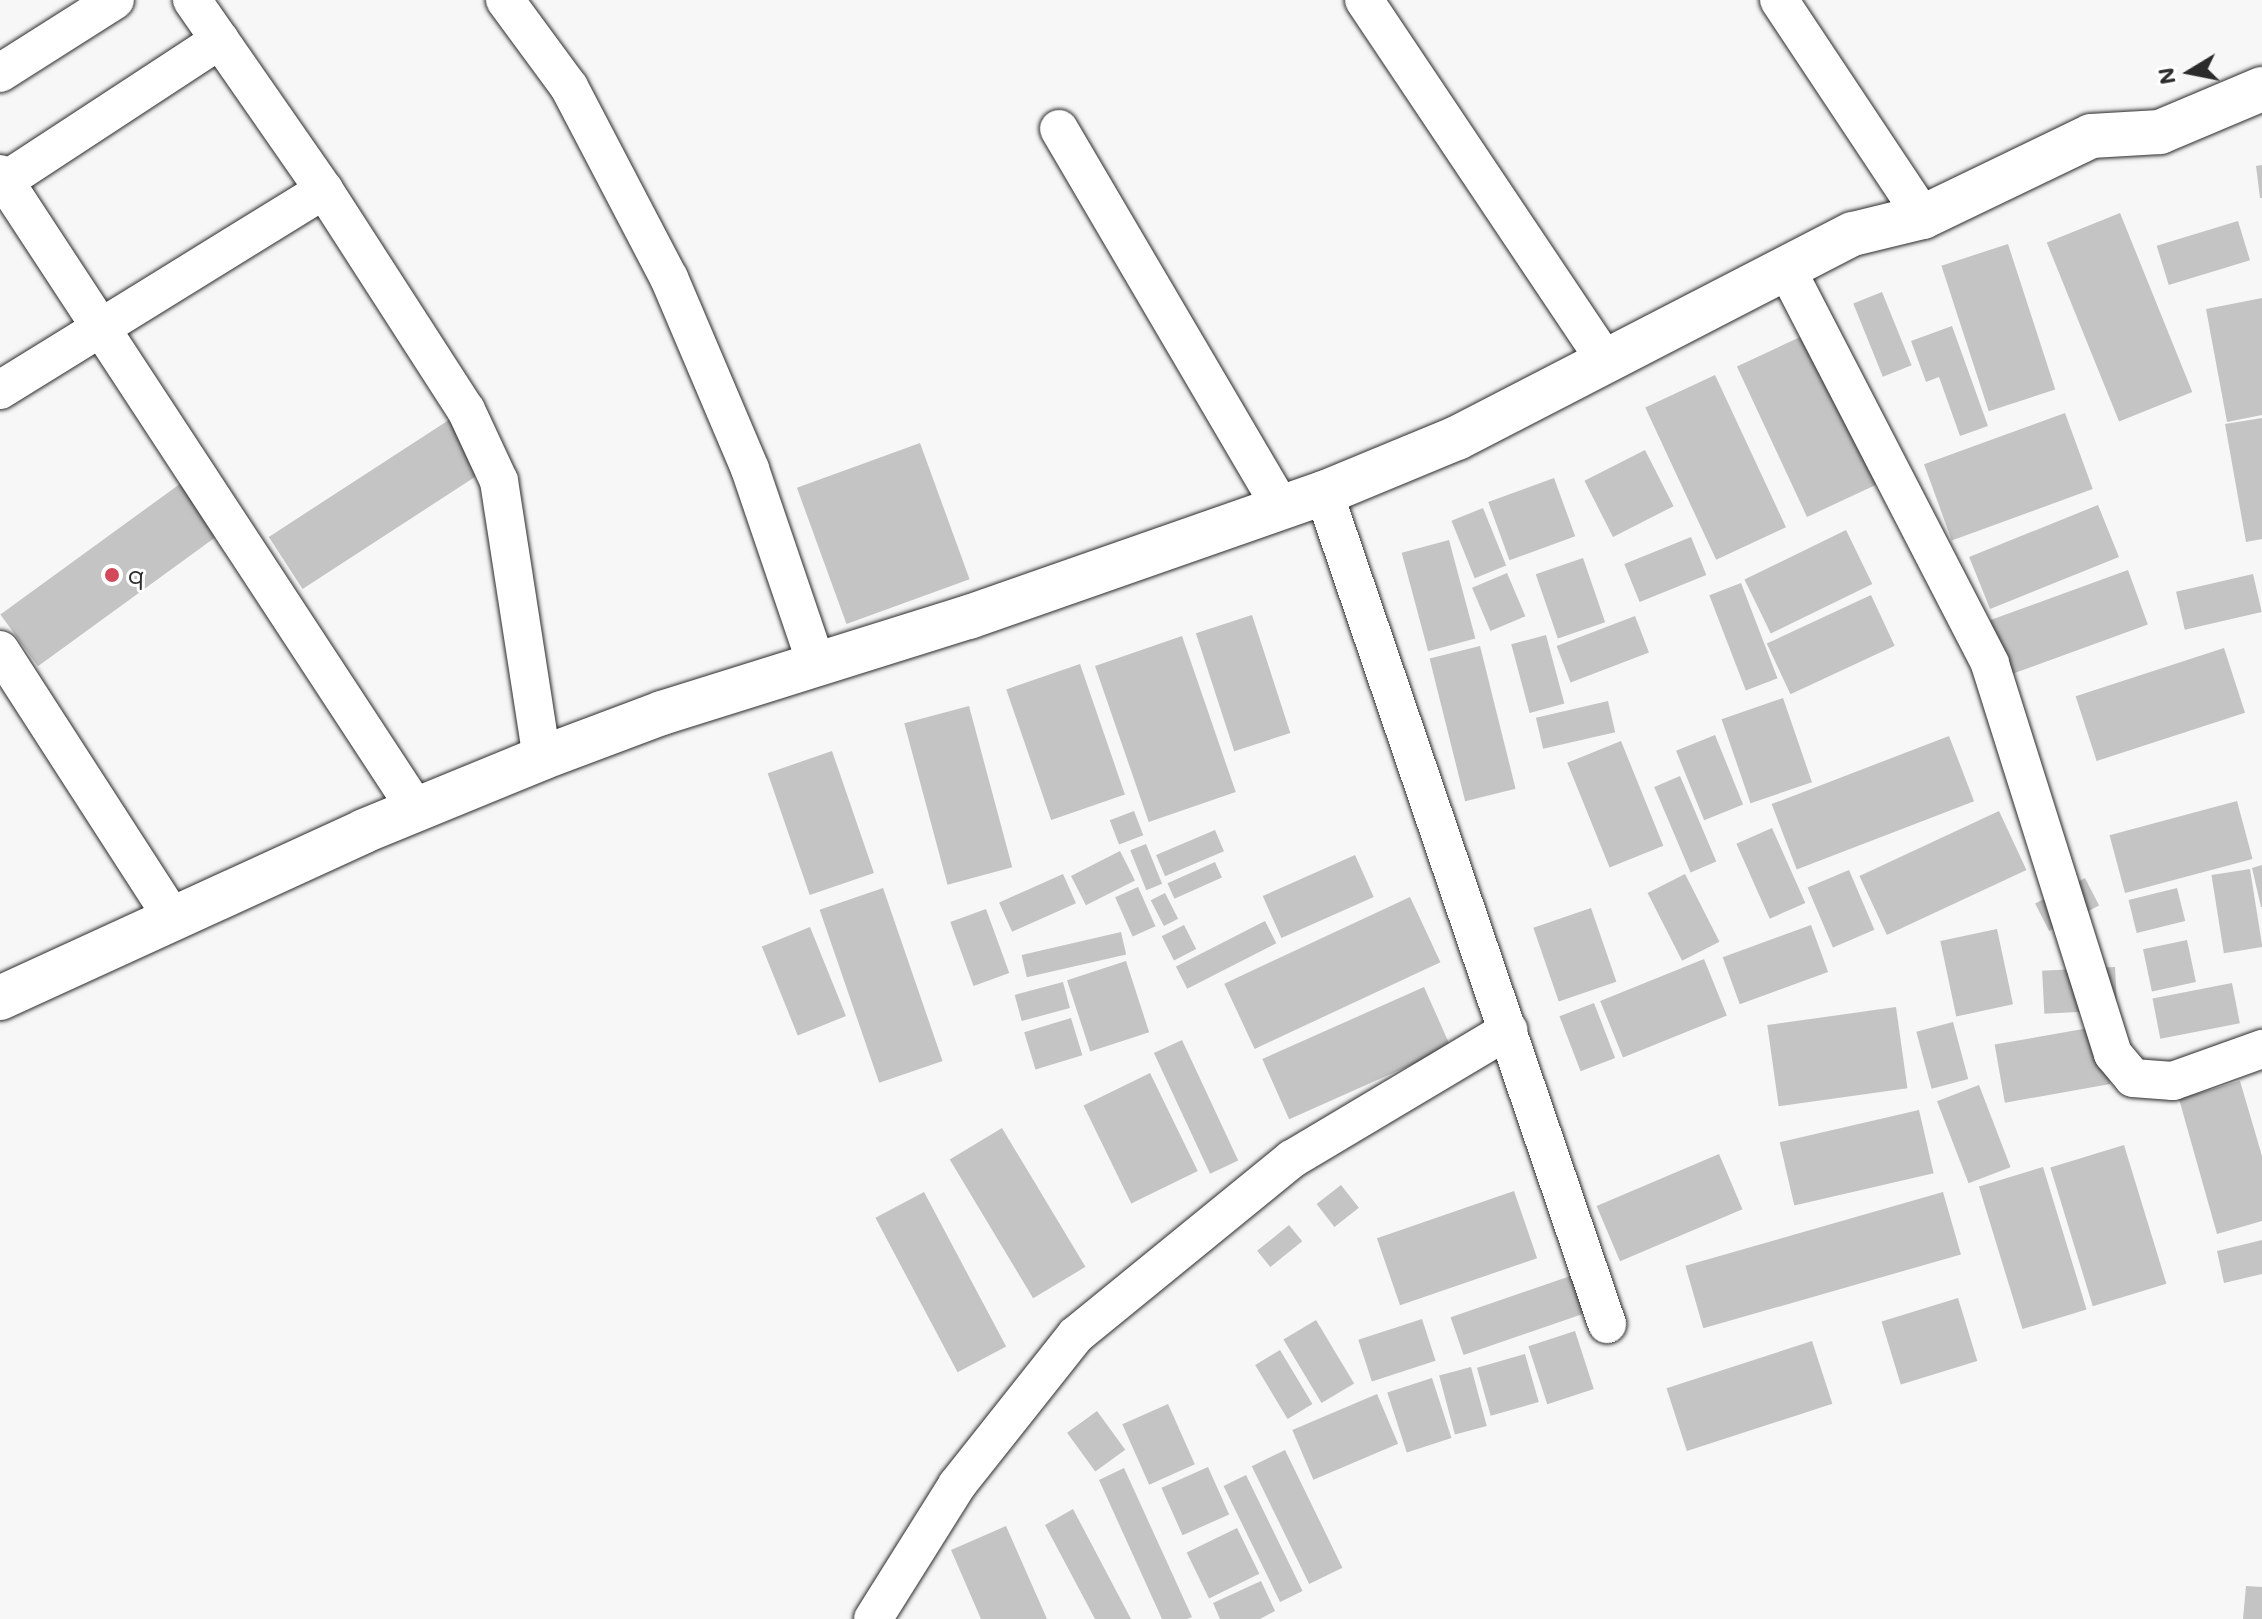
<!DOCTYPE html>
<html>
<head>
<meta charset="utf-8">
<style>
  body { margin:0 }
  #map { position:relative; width:2262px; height:1619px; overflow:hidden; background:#f7f7f7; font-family:Mali,sans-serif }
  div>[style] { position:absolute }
  .building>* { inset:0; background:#c4c4c4; transform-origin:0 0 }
  .roads { filter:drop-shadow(0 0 2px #2b2b2b) drop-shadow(0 0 2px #2b2b2b) }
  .street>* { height:38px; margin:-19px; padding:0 19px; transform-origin:19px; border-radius:19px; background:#fff }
  .secondary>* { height:44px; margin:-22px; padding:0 22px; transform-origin:22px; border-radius:22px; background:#fff }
  .dots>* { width:22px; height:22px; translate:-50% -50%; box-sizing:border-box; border:4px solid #fff; border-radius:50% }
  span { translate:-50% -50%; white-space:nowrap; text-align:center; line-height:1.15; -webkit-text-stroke:6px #fff; paint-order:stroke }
  .poi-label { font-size:26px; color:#2b2b2b }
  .left { translate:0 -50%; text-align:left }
  .north { position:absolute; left:2150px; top:32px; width:80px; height:80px; -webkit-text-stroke:6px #fff; paint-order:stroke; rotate:260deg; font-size:22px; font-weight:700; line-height:32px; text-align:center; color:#2b2b2b }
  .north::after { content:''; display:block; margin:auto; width:28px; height:36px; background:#2b2b2b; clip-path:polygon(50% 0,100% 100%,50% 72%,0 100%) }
</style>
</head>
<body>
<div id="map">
  <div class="building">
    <i style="clip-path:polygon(2262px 165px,2262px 198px,2260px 198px,2256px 166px)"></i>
    <i style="left:2120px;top:213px;width:193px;height:79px;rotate:68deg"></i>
    <i style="left:2238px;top:221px;width:41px;height:85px;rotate:73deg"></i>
    <i style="left:2008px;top:244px;width:153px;height:70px;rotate:72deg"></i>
    <i style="left:1882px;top:292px;width:79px;height:31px;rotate:68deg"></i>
    <i style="clip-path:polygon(2262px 298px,2262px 415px,2227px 422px,2206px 309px)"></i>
    <i style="clip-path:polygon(1952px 326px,1988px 426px,1960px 436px,1939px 377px,1926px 382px,1911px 341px)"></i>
    <i style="left:1813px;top:331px;width:166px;height:84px;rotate:65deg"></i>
    <i style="left:1715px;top:375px;width:168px;height:77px;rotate:65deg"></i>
    <i style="left:2065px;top:413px;width:81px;height:150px;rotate:70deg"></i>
    <i style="left:455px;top:416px;width:62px;height:222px;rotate:57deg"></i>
    <i style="clip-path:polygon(2262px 418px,2262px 539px,2246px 542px,2225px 424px)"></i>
    <i style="left:920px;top:443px;width:145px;height:131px;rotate:70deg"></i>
    <i style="left:1645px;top:450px;width:63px;height:68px;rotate:63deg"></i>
    <i style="left:1554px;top:478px;width:62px;height:70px;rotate:70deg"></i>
    <i style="left:184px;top:481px;width:64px;height:227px;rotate:54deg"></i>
    <i style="left:2098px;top:505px;width:56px;height:139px;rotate:68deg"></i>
    <i style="left:1483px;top:508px;width:62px;height:34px;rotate:68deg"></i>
    <i style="left:1846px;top:530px;width:60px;height:113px;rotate:64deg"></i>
    <i style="left:1691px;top:537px;width:41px;height:72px;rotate:68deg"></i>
    <i style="left:1449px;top:540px;width:102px;height:49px;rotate:75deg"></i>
    <i style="left:1583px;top:558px;width:68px;height:50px;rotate:71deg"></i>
    <i style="left:2128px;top:570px;width:58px;height:147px;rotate:70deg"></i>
    <i style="left:1507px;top:573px;width:47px;height:38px;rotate:67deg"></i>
    <i style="left:2253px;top:574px;width:39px;height:79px;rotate:77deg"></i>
    <i style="left:1741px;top:583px;width:102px;height:34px;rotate:69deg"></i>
    <i style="left:1871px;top:595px;width:56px;height:115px;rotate:65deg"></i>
    <i style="left:1252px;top:615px;width:124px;height:59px;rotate:72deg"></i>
    <i style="left:1635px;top:616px;width:39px;height:84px;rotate:69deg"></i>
    <i style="left:1546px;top:635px;width:71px;height:36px;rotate:75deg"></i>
    <i style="left:1182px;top:636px;width:165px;height:92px;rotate:71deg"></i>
    <i style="left:1480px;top:646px;width:147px;height:52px;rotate:76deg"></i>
    <i style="left:2224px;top:648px;width:68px;height:156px;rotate:72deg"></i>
    <i style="left:1080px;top:664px;width:138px;height:78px;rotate:71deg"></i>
    <i style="left:1783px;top:698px;width:89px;height:65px;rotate:71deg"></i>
    <i style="left:1608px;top:701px;width:32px;height:74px;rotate:77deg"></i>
    <i style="left:969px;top:706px;width:167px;height:67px;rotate:75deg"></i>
    <i style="left:1715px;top:735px;width:75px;height:42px;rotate:68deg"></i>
    <i style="left:1949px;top:736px;width:70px;height:190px;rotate:69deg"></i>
    <i style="left:1621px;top:741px;width:113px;height:58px;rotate:68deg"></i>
    <i style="left:832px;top:751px;width:129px;height:68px;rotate:71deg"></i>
    <i style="left:1680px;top:776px;width:93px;height:28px;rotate:67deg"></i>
    <i style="left:2237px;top:801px;width:60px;height:132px;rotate:75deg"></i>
    <i style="left:1134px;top:811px;width:26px;height:26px;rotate:69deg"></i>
    <i style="left:1999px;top:811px;width:65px;height:154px;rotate:65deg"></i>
    <i style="left:1772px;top:828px;width:82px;height:39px;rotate:66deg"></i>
    <i style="left:1215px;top:830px;width:23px;height:64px;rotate:67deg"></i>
    <i style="left:1146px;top:844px;width:43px;height:17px;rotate:68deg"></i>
    <i style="left:1120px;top:851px;width:33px;height:55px;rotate:63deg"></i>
    <i style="left:1355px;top:855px;width:46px;height:101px;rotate:66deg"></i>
    <i style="left:1215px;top:862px;width:17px;height:52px;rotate:66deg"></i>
    <i style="clip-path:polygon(2262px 865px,2262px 907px,2261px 907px,2252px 868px)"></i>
    <i style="left:2250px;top:869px;width:79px;height:39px;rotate:81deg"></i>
    <i style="left:1849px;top:870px;width:65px;height:45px;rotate:67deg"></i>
    <i style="left:1063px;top:874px;width:32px;height:70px;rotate:66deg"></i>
    <i style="left:1685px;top:874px;width:76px;height:42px;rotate:63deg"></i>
    <i style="left:2085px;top:878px;width:31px;height:56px;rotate:63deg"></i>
    <i style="left:1138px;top:887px;width:43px;height:25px;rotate:66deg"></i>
    <i style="left:883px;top:888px;width:183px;height:67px;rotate:71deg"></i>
    <i style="left:2177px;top:888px;width:34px;height:50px;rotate:76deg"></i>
    <i style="left:1165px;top:893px;width:29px;height:16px;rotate:63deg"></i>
    <i style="left:1410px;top:897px;width:72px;height:205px;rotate:65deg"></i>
    <i style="left:1591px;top:908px;width:78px;height:61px;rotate:71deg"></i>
    <i style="left:986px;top:909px;width:68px;height:38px;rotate:70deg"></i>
    <i style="left:1265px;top:921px;width:25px;height:100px;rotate:63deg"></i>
    <i style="left:1184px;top:925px;width:27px;height:25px;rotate:63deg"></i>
    <i style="left:1811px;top:925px;width:50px;height:94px;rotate:70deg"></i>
    <i style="left:810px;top:927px;width:96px;height:52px;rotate:68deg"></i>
    <i style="left:1997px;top:929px;width:77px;height:58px;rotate:78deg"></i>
    <i style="left:1121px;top:932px;width:23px;height:102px;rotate:77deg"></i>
    <i style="left:2187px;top:940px;width:43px;height:45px;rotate:78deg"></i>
    <i style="left:1704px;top:959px;width:61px;height:112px;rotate:68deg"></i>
    <i style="left:1126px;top:961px;width:75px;height:62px;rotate:72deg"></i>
    <i style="left:2115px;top:967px;width:43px;height:73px;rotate:87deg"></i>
    <i style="left:1063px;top:982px;width:27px;height:50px;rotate:75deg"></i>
    <i style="left:2232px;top:983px;width:41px;height:81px;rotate:79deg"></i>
    <i style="left:1424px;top:987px;width:66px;height:177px;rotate:66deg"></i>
    <i style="left:1594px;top:1003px;width:59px;height:37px;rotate:69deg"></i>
    <i style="left:1896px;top:1007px;width:82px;height:130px;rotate:82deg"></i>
    <i style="left:1071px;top:1018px;width:39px;height:49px;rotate:73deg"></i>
    <i style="left:1953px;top:1022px;width:59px;height:38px;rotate:75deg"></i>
    <i style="left:2100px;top:1026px;width:59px;height:107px;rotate:80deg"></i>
    <i style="left:1182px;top:1040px;width:133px;height:31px;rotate:65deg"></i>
    <i style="left:1150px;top:1073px;width:109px;height:74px;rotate:64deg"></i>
    <i style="clip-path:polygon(2240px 1081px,2262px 1156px,2262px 1221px,2217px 1234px,2179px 1099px)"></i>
    <i style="left:1979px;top:1085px;width:88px;height:45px;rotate:69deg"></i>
    <i style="left:1919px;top:1110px;width:65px;height:143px;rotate:77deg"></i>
    <i style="left:1002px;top:1128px;width:162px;height:61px;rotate:59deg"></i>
    <i style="left:2124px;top:1145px;width:145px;height:77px;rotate:73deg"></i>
    <i style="left:1719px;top:1154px;width:60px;height:133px;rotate:67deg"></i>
    <i style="left:2043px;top:1167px;width:149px;height:67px;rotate:73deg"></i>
    <i style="left:1341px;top:1185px;width:29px;height:31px;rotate:52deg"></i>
    <i style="left:1514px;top:1191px;width:71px;height:145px;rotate:71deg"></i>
    <i style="left:924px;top:1192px;width:175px;height:55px;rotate:62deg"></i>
    <i style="left:1943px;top:1192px;width:65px;height:268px;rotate:74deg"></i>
    <i style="left:1289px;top:1225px;width:21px;height:41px;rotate:51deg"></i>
    <i style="clip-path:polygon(2262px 1240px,2262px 1274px,2224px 1283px,2217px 1251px)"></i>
    <i style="left:1582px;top:1272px;width:40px;height:139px;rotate:71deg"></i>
    <i style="left:1958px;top:1298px;width:66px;height:80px;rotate:73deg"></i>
    <i style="left:1422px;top:1319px;width:44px;height:67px;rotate:72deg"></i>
    <i style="left:1316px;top:1320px;width:74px;height:38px;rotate:59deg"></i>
    <i style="left:1575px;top:1331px;width:61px;height:49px;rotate:72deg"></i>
    <i style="left:1812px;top:1341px;width:66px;height:153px;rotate:72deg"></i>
    <i style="left:1280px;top:1350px;width:63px;height:29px;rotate:59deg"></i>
    <i style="left:1525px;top:1354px;width:50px;height:50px;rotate:74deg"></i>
    <i style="left:1471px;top:1367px;width:61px;height:33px;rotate:75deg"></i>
    <i style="left:1432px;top:1378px;width:63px;height:47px;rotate:72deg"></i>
    <i style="left:1377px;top:1394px;width:54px;height:92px;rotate:67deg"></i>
    <i style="left:1168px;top:1404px;width:66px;height:50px;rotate:66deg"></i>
    <i style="left:1097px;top:1411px;width:48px;height:37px;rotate:54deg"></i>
    <i style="left:1285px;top:1450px;width:131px;height:37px;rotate:64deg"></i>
    <i style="left:1208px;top:1467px;width:52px;height:51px;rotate:66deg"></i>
    <i style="clip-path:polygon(1124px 1468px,1192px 1617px,1187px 1619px,1162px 1619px,1099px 1480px)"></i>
    <i style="left:1246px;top:1475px;width:129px;height:25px;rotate:64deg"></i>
    <i style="clip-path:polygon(1073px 1509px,1131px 1619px,1095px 1619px,1045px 1525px)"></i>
    <i style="clip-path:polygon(1006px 1526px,1047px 1619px,981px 1619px,951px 1550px)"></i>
    <i style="left:1237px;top:1528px;width:51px;height:56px;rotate:64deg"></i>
    <i style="clip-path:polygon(1261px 1581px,1275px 1611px,1260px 1619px,1220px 1619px,1213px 1603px)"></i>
    <i style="clip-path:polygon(2246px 1586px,2262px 1587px,2262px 1619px,2243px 1619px)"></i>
  </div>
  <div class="roads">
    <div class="street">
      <i style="left:192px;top:0;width:231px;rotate:55.2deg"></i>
      <i style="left:324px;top:190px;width:262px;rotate:57.2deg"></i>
      <i style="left:466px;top:410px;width:78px;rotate:65.1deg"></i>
      <i style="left:499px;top:481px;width:280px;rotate:81.2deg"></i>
      <i style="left:505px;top:0;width:108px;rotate:53.7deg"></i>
      <i style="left:569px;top:87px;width:216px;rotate:62.4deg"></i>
      <i style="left:669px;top:278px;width:207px;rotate:67deg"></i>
      <i style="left:750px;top:469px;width:205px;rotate:71.2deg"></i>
      <i style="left:1364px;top:0;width:432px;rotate:56.2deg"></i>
      <i style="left:1779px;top:0;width:260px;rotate:56.4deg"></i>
      <i style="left:0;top:73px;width:136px;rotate:-32.4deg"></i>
      <i style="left:1059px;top:129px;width:438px;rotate:59.6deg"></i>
      <i style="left:0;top:174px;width:759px;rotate:56.77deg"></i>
      <i style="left:0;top:184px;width:263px;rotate:-33.2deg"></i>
      <i style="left:1786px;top:268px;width:445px;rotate:62.7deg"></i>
      <i style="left:1990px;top:664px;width:409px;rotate:72.5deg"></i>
      <i style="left:2113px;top:1054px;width:31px;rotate:50deg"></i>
      <i style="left:2133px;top:1078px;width:40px;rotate:4.3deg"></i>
      <i style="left:2173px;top:1081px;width:95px;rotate:-19.8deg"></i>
      <i style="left:0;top:390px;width:381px;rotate:-31.7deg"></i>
      <i style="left:1324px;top:493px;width:878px;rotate:71.19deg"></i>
      <i style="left:0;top:650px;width:321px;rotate:57.2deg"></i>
      <i style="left:873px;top:1619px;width:158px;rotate:-57.9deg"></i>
      <i style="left:957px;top:1485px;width:191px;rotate:-51.6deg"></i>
      <i style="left:1076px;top:1335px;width:279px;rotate:-39.2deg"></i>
      <i style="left:1292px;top:1159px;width:252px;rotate:-30.8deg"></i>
    </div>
    <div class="secondary">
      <i style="left:0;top:998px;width:400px;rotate:-24.6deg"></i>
      <i style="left:364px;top:831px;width:192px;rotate:-22.3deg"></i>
      <i style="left:542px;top:758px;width:128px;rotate:-20.6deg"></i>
      <i style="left:662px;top:713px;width:322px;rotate:-17.4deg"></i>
      <i style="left:969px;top:617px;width:376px;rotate:-19.3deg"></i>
      <i style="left:1324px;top:493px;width:144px;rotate:-22.5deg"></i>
      <i style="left:1457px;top:438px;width:445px;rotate:-27.3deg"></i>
      <i style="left:1853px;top:234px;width:72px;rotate:-13.7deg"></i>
      <i style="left:1923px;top:217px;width:187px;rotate:-25.7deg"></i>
      <i style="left:2091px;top:136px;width:69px;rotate:-3.3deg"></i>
      <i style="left:2160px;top:132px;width:111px;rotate:-22.9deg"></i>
    </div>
  </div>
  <div class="dots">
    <i style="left:112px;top:575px;background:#d1495b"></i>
  </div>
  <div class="poi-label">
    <span class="left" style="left:128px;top:575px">q</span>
  </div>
  <div class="north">N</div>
</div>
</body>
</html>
